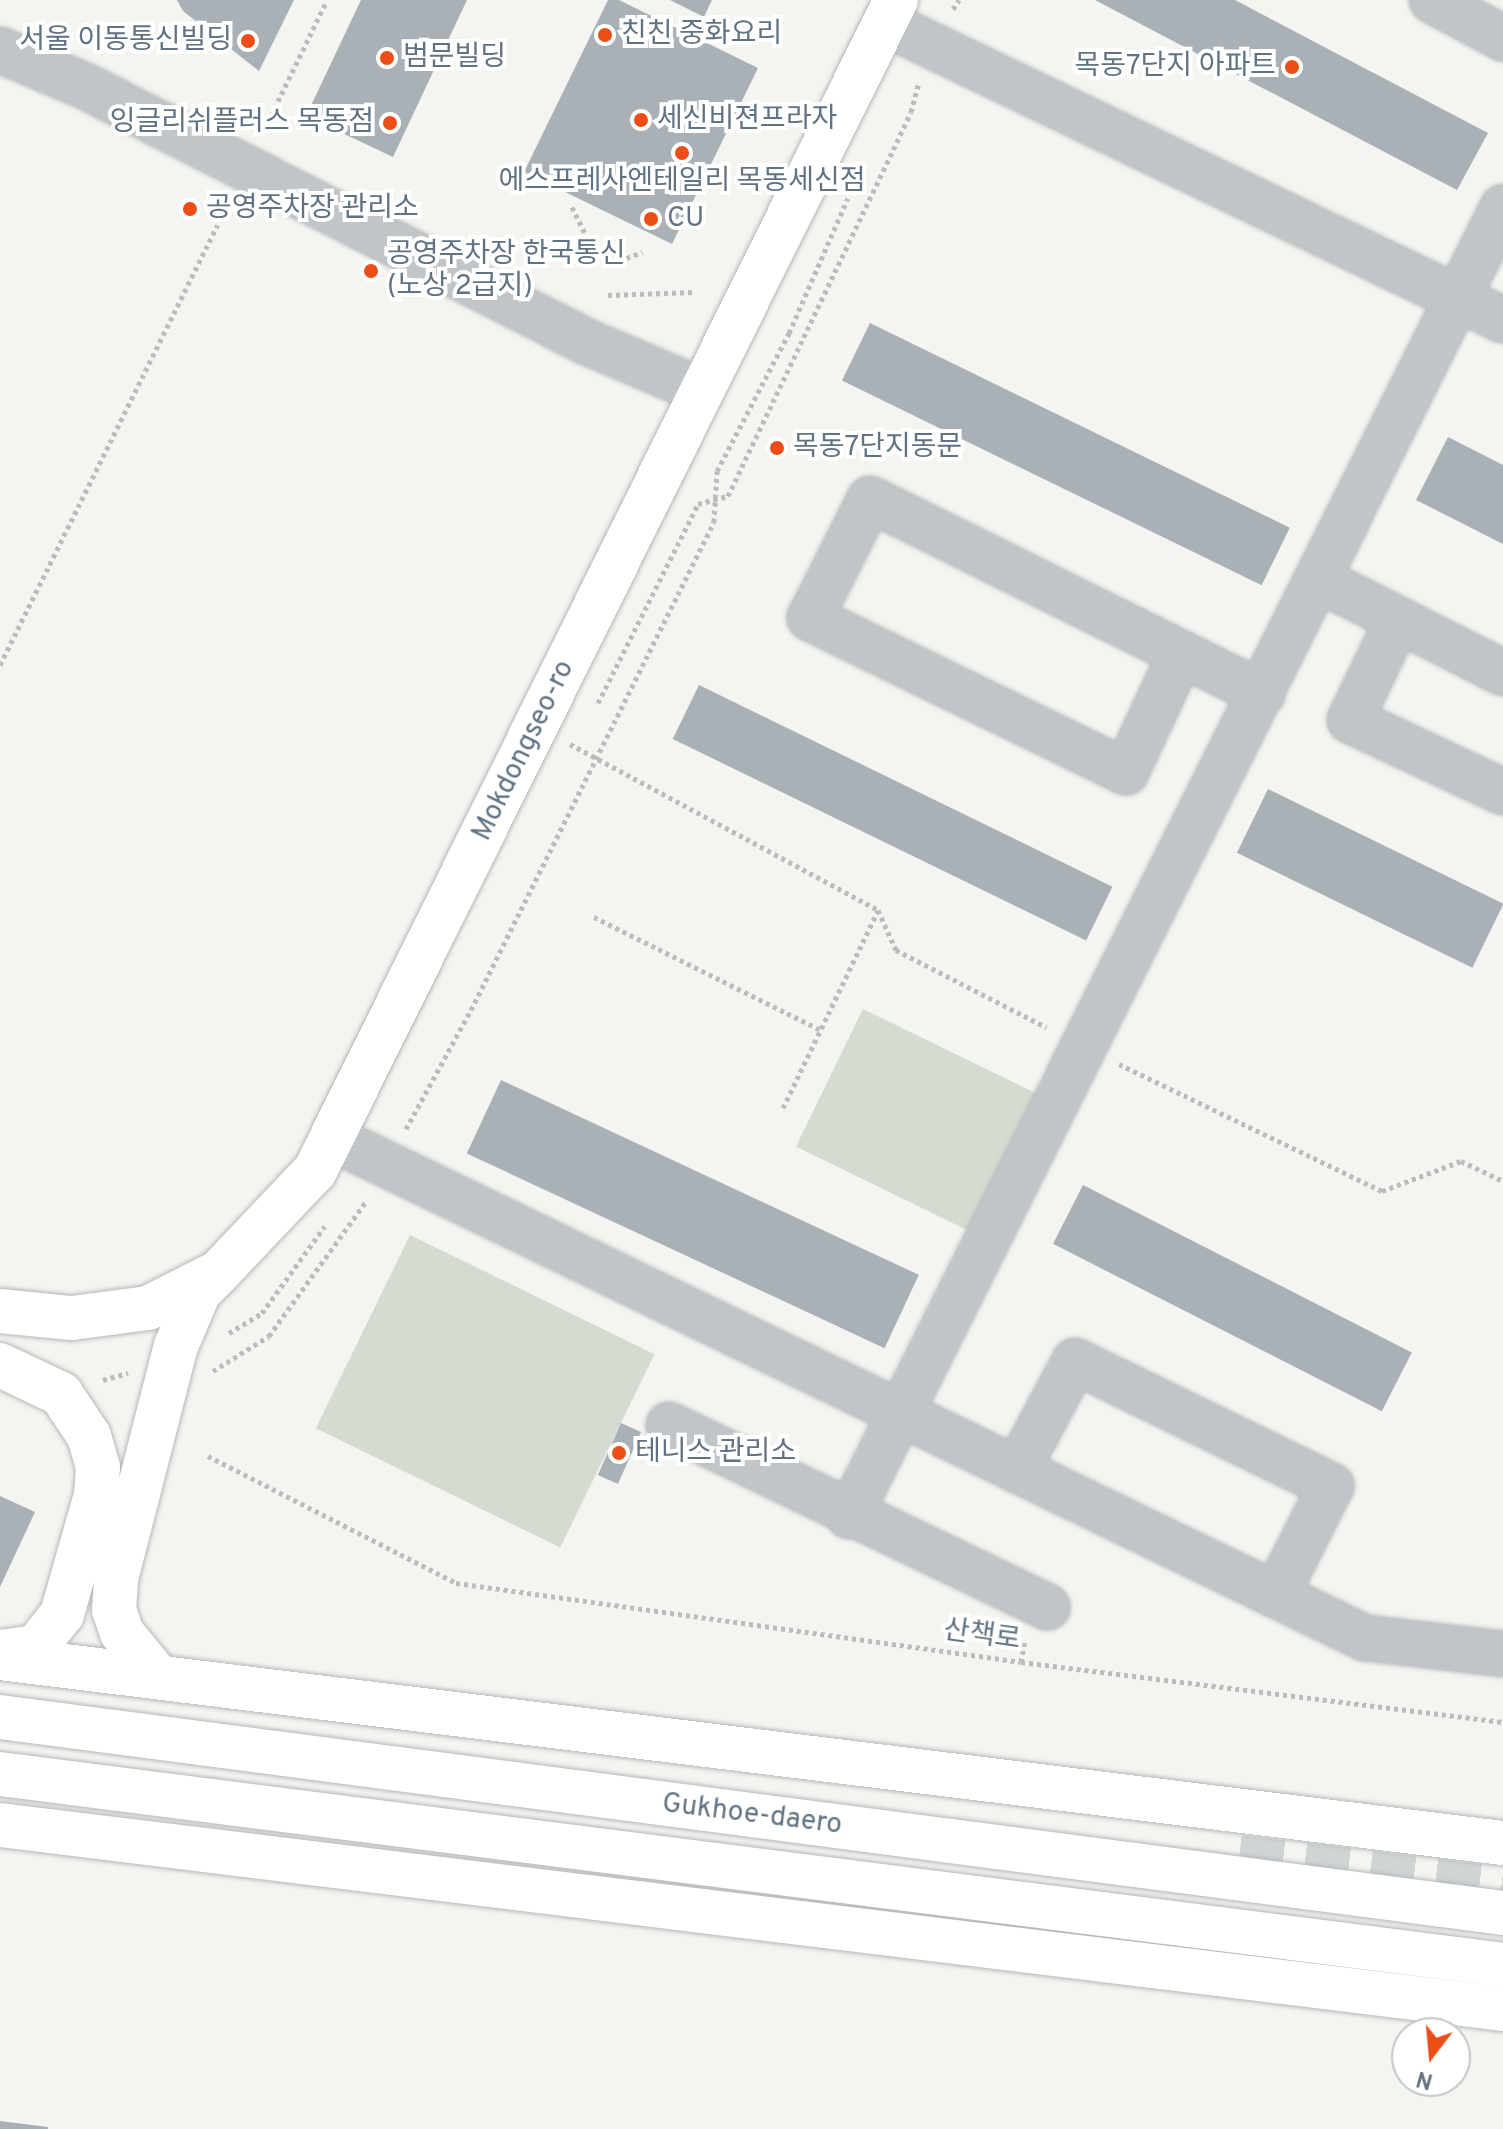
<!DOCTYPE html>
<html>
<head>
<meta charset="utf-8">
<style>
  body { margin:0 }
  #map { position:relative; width:1503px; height:2129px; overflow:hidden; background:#f4f4f0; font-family:Overpass,"Noto Sans KR",sans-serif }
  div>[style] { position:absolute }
  .green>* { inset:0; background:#d5dbd1; transform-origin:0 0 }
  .building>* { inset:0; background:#a9b1b7; transform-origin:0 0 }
  .highway-tunnel>* { height:44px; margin-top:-22px; transform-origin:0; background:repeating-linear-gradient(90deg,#cfd4d5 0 44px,transparent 0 66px) }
  .path>* { height:5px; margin-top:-2.5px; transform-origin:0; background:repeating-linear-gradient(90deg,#babdbf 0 4px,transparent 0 8px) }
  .roads { filter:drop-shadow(0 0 2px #b4b8bc) drop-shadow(0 0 2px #b4b8bc) }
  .minor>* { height:44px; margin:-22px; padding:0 22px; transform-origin:22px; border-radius:22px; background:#c1c5c8 }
  .major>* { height:44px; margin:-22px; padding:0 22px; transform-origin:22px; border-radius:22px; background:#fff }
  .dots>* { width:22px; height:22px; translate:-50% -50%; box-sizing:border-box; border:4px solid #fff; border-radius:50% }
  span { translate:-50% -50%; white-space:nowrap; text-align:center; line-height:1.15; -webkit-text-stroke:8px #fff; paint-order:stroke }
  .poi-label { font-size:28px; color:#617383 }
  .left { translate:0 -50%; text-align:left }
  .right { translate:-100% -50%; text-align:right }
  .street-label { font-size:28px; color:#617383 }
  .north { position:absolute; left:1391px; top:2017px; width:80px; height:80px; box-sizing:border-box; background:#fff; border:2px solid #c0c7cd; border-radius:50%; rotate:196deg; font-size:22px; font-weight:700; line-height:32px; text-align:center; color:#617383 }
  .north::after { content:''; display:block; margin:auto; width:28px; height:36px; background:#ed4d17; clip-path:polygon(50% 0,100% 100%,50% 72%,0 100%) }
</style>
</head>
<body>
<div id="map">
  <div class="green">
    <i style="left:863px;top:1009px;width:192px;height:153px;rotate:26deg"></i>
    <i style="left:410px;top:1235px;width:272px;height:215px;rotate:26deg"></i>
  </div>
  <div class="building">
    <i style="clip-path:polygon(177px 0,294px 0,259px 71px,183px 11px)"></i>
    <i style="clip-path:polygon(361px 0,467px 0,393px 157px,306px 116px)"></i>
    <i style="clip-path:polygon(608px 0,619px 0,758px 68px,672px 244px,524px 172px)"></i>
    <i style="clip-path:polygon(670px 0,712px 0,704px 17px)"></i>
    <i style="clip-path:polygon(1095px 0,1235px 0,1488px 133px,1457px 190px)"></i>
    <i style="left:184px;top:200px;width:19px;height:11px;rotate:25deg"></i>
    <i style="left:870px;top:323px;width:467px;height:64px;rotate:26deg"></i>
    <i style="clip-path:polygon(1448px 437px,1503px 465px,1503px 544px,1416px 500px)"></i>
    <i style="left:699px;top:685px;width:460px;height:60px;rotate:26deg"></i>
    <i style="left:1268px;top:789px;width:262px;height:71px;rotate:26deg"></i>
    <i style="left:501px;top:1080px;width:461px;height:81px;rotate:25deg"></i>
    <i style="left:1083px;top:1185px;width:369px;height:66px;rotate:27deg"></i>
    <i style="left:621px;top:1423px;width:22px;height:57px;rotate:24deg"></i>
    <i style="clip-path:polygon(0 1496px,35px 1512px,0 1587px)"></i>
    <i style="clip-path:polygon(0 2121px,48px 2127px,48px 2129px,0 2129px)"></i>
  </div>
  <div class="highway-tunnel">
    <i style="left:1239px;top:1857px;width:266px;rotate:6.9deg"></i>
  </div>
  <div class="path">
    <i style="left:953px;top:9px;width:11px;rotate:-56deg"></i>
    <i style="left:264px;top:130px;width:144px;rotate:-64.1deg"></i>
    <i style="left:572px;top:207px;width:50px;rotate:63.9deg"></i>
    <i style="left:594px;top:252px;width:27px;rotate:20deg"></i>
    <i style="left:619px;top:261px;width:25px;rotate:-21deg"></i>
    <i style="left:608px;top:295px;width:85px;rotate:-2deg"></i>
    <i style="left:0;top:665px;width:491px;rotate:-63.7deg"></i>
    <i style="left:598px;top:703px;width:223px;rotate:-63.3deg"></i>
    <i style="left:698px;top:504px;width:31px;rotate:-15deg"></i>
    <i style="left:728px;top:496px;width:425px;rotate:-64.5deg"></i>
    <i style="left:911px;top:112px;width:31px;rotate:-75deg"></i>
    <i style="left:570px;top:744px;width:350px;rotate:28.3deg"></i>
    <i style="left:878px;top:910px;width:44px;rotate:65.8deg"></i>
    <i style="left:896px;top:950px;width:169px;rotate:27.2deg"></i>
    <i style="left:594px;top:917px;width:254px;rotate:26.5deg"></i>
    <i style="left:1119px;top:1064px;width:292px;rotate:25.8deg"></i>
    <i style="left:1382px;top:1191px;width:85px;rotate:-20.8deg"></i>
    <i style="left:1461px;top:1161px;width:47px;rotate:25.5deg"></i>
    <i style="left:783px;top:1108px;width:219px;rotate:-64.3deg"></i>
    <i style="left:406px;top:1129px;width:136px;rotate:-61.4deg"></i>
    <i style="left:471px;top:1010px;width:545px;rotate:-63.53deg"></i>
    <i style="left:714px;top:522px;width:51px;rotate:-86.6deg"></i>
    <i style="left:717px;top:471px;width:156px;rotate:-62.4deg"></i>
    <i style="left:789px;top:333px;width:147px;rotate:-66.4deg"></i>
    <i style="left:229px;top:1333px;width:39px;rotate:-31deg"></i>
    <i style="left:262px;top:1313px;width:107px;rotate:-54.1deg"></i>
    <i style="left:213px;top:1371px;width:66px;rotate:-32deg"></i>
    <i style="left:269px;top:1336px;width:168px;rotate:-54.2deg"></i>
    <i style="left:103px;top:1380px;width:26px;rotate:-16deg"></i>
    <i style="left:208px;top:1456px;width:279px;rotate:27.1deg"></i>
    <i style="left:456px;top:1583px;width:570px;rotate:7.96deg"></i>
    <i style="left:1021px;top:1662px;width:486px;rotate:7.1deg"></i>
    <i style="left:1021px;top:1662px;width:23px;rotate:-80deg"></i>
  </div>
  <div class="roads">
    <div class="minor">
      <i style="left:1432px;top:0;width:81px;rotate:28.2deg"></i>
      <i style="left:885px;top:23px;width:686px;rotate:25.67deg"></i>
      <i style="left:0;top:50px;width:92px;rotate:23deg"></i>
      <i style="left:85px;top:86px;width:564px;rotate:27.02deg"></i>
      <i style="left:587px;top:342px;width:125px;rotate:23.1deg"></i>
      <i style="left:1320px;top:580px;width:205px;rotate:26.9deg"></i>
      <i style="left:1398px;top:620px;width:111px;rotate:115.6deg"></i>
      <i style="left:1350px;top:720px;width:169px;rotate:25.2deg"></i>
      <i style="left:1181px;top:654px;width:130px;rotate:115deg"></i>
      <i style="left:1126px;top:772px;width:352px;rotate:-154deg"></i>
      <i style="left:810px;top:618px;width:133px;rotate:-63.2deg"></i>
      <i style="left:870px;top:499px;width:438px;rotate:26.4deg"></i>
      <i style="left:332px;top:1138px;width:1148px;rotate:25.83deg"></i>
      <i style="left:1365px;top:1638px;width:139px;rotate:6.6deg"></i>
      <i style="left:669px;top:1425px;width:420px;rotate:25.7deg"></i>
      <i style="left:1017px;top:1470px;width:123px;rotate:-62deg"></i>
      <i style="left:1075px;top:1361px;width:285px;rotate:26deg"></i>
      <i style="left:1331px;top:1486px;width:122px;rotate:116.8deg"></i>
      <i style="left:849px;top:1516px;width:1463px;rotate:-63.45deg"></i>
    </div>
    <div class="major">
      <i style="left:0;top:1311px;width:72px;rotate:5.6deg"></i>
      <i style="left:72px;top:1318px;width:77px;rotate:-7.5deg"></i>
      <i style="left:148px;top:1308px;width:80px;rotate:-26.9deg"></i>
      <i style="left:219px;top:1272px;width:139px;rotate:-46.5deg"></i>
      <i style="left:315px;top:1171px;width:1307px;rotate:-63.61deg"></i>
      <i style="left:0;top:1365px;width:68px;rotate:25.4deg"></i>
      <i style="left:61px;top:1394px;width:50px;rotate:56.3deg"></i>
      <i style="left:89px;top:1436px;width:32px;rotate:74deg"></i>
      <i style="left:98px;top:1467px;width:28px;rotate:94deg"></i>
      <i style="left:96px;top:1495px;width:124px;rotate:105.9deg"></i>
      <i style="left:62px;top:1614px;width:42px;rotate:128.2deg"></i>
      <i style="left:36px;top:1647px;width:36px;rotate:172deg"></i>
      <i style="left:0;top:1658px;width:1514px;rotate:7.02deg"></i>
      <i style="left:158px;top:1677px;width:57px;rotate:-129.3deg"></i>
      <i style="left:122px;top:1633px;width:24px;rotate:-109deg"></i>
      <i style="left:114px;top:1610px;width:31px;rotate:-86deg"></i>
      <i style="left:116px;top:1579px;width:241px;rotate:-75.6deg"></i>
      <i style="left:176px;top:1346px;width:59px;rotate:-66.9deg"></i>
      <i style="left:199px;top:1292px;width:25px;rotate:-45deg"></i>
      <i style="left:0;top:1717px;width:1516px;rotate:7.43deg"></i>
      <i style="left:0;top:1774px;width:1515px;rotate:7.24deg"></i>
      <i style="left:0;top:1825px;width:1514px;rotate:6.98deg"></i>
    </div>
  </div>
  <div class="dots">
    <i style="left:605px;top:35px;background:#ed4d17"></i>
    <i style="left:248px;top:41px;background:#ed4d17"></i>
    <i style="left:387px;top:58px;background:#ed4d17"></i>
    <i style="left:1292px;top:67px;background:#ed4d17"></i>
    <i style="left:641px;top:120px;background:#ed4d17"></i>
    <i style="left:390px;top:123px;background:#ed4d17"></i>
    <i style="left:682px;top:153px;background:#ed4d17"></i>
    <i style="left:190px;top:209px;background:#ed4d17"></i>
    <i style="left:651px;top:219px;background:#ed4d17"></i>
    <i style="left:371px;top:271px;background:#ed4d17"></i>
    <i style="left:777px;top:448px;background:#ed4d17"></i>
    <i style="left:619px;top:1453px;background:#ed4d17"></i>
  </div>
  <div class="poi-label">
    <span class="left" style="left:621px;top:35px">친친 중화요리</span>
    <span class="right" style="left:232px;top:41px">서울 이동통신빌딩</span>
    <span class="left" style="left:403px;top:58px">범문빌딩</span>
    <span class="right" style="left:1276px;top:67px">목동7단지 아파트</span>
    <span class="left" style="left:657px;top:120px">세신비젼프라자</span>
    <span class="right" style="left:374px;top:123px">잉글리쉬플러스 목동점</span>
    <span style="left:682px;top:182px">에스프레사엔테일리 목동세신점</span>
    <span class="left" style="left:206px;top:209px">공영주차장 관리소</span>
    <span class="left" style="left:667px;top:219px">CU</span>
    <span class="left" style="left:387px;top:271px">공영주차장 한국통신<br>(노상 2급지)</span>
    <span class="left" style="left:793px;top:448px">목동7단지동문</span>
    <span class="left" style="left:635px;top:1453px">테니스 관리소</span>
  </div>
  <div class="street-label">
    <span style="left:524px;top:751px;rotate:-64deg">Mokdongseo-ro</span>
    <span style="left:982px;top:1636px;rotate:8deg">산책로</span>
    <span style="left:752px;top:1815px;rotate:7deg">Gukhoe-daero</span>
  </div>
  <div class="north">N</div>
</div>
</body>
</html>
